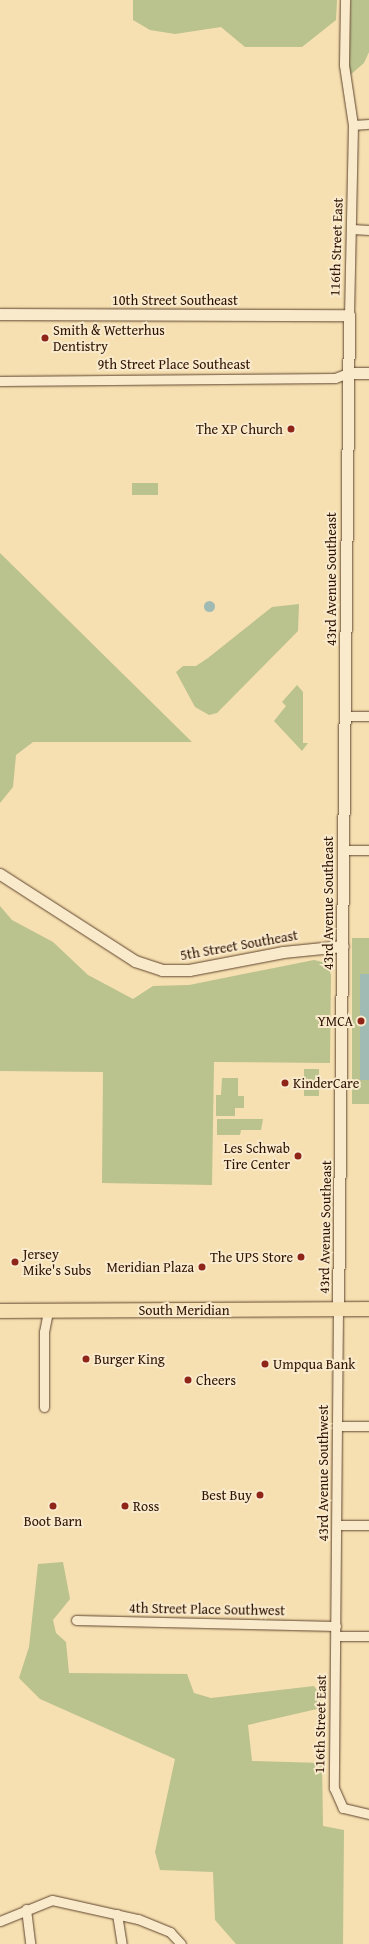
<!DOCTYPE html>
<html>
<head>
<meta charset="utf-8">
<style>
  body { margin:0 }
  #map { position:relative; width:369px; height:1944px; overflow:hidden; background:#f6dfb0; font-family:"Gentium Book Plus",serif }
  div>[style] { position:absolute }
  .green>* { inset:0; background:#bac28d; transform-origin:0 0 }
  .water>* { inset:0; background:#9fbbb4; transform-origin:0 0 }
  .round { border-radius:50% }
  .roads { filter:drop-shadow(0 0 1px #5f442e) drop-shadow(0 0 1px #5f442e) }
  .minor>* { height:9px; margin:-4.5px; padding:0 4.5px; transform-origin:4.5px; border-radius:4.5px; background:#f9eacc }
  .tertiary>* { height:11px; margin:-5.5px; padding:0 5.5px; transform-origin:5.5px; border-radius:5.5px; background:#f9eacc }
  .primary>* { height:14px; margin:-7px; padding:0 7px; transform-origin:7px; border-radius:7px; background:#f6dfb0 }
  .dots>* { width:11px; height:11px; translate:-50% -50%; box-sizing:border-box; border:2px solid #f9eacc; border-radius:50% }
  span { translate:-50% -50%; white-space:nowrap; text-align:center; line-height:1.15; -webkit-text-stroke:4px #f9eacc; paint-order:stroke }
  .street-label { font-size:14px; color:#2d1102 }
  .poi-label { font-size:14px; color:#2d1102 }
  .left { translate:0 -50%; text-align:left }
  .right { translate:-100% -50%; text-align:right }
</style>
</head>
<body>
<div id="map">
  <div class="green">
    <i style="clip-path:polygon(133px 0,337px 0,336px 20px,302px 47px,245px 47px,221px 27px,175px 34px,150px 30px,133px 20px)"></i>
    <i style="clip-path:polygon(351px 0,369px 0,369px 52px,364px 63px,349px 76px)"></i>
    <i style="left:158px;top:483px;width:12px;height:26px;rotate:90deg"></i>
    <i style="clip-path:polygon(0 553px,192px 742px,33px 742px,16px 755px,13px 787px,0 803px)"></i>
    <i style="clip-path:polygon(299px 604px,298px 631px,217px 713px,209px 715px,195px 707px,176px 672px,183px 666px,196px 666px,208px 658px,272px 607px)"></i>
    <i style="clip-path:polygon(297px 685px,303px 692px,303px 743px,308px 743px,302px 751px,274px 721px,286px 706px,282px 702px)"></i>
    <i style="clip-path:polygon(0 906px,12px 920px,53px 942px,88px 975px,133px 999px,153px 986px,189px 985px,314px 960px,327px 963px,331px 975px,330px 1063px,214px 1062px,212px 1185px,102px 1183px,103px 1072px,0 1071px)"></i>
    <i style="left:352px;top:938px;width:17px;height:166px"></i>
    <i style="left:304px;top:1069px;width:15px;height:27px"></i>
    <i style="clip-path:polygon(222px 1078px,238px 1078px,238px 1096px,244px 1096px,244px 1108px,235px 1108px,235px 1116px,216px 1116px,216px 1095px,221px 1095px)"></i>
    <i style="clip-path:polygon(217px 1119px,263px 1119px,261px 1130px,241px 1130px,240px 1135px,217px 1135px)"></i>
    <i style="clip-path:polygon(63px 1562px,70px 1599px,53px 1620px,56px 1633px,66px 1642px,69px 1673px,187px 1674px,194px 1693px,211px 1698px,314px 1686px,322px 1698px,317px 1709px,248px 1725px,252px 1761px,322px 1763px,323px 1826px,344px 1830px,343px 1944px,236px 1944px,215px 1920px,213px 1872px,160px 1870px,155px 1852px,175px 1759px,40px 1699px,19px 1678px,29px 1647px,38px 1564px)"></i>
  </div>
  <div class="water">
    <i class="round" style="left:203.5px;top:600.5px;width:11px;height:11px"></i>
    <i style="left:360px;top:974px;width:9px;height:106px"></i>
  </div>
  <div class="roads">
    <div class="minor">
      <i style="left:345px;top:0;width:65px;rotate:90.9deg"></i>
      <i style="left:344px;top:65px;width:61px;rotate:81.5deg"></i>
      <i style="left:353px;top:125px;width:190px;rotate:91.2deg"></i>
      <i style="left:353px;top:125px;width:16px;rotate:-4deg"></i>
      <i style="left:352px;top:229px;width:17px;rotate:3deg"></i>
      <i style="left:0;top:381px;width:335px;rotate:-0.5deg"></i>
      <i style="left:335px;top:378px;width:14px;rotate:-21deg"></i>
      <i style="left:345px;top:716px;width:24px"></i>
      <i style="left:344px;top:850px;width:25px"></i>
      <i style="left:338px;top:1309px;width:479px;rotate:90.5deg"></i>
      <i style="left:334px;top:1788px;width:22px;rotate:66deg"></i>
      <i style="left:343px;top:1808px;width:27px;rotate:13deg"></i>
      <i style="left:44px;top:1407px;width:75px;rotate:-90deg"></i>
      <i style="left:44px;top:1332px;width:21px;rotate:-79deg"></i>
      <i style="left:338px;top:1426px;width:31px"></i>
      <i style="left:337px;top:1525px;width:32px"></i>
      <i style="left:76px;top:1620px;width:260px;rotate:1.3deg"></i>
      <i style="left:336px;top:1636px;width:33px"></i>
      <i style="left:26px;top:1909px;width:35px;rotate:83deg"></i>
      <i style="left:117px;top:1914px;width:30px;rotate:81deg"></i>
      <i style="left:0;top:1921px;width:56px;rotate:-22deg"></i>
      <i style="left:52px;top:1900px;width:88px;rotate:12.5deg"></i>
      <i style="left:138px;top:1919px;width:35px;rotate:22deg"></i>
      <i style="left:170px;top:1932px;width:16px;rotate:47deg"></i>
    </div>
    <div class="tertiary">
      <i style="left:0;top:314px;width:349px;rotate:0.2deg"></i>
      <i style="left:349px;top:315px;width:994px;rotate:90.63deg"></i>
      <i style="left:348px;top:373px;width:21px"></i>
      <i style="left:0;top:874px;width:161px;rotate:32.8deg"></i>
      <i style="left:135px;top:961px;width:28px;rotate:18deg"></i>
      <i style="left:162px;top:970px;width:27px"></i>
      <i style="left:189px;top:970px;width:96px;rotate:-10.8deg"></i>
      <i style="left:283px;top:952px;width:60px;rotate:-5.7deg"></i>
    </div>
    <div class="primary">
      <i style="left:0;top:1311px;width:369px;rotate:-0.3deg"></i>
    </div>
  </div>
  <div class="dots">
    <i style="left:45px;top:338px;background:#8f2418"></i>
    <i style="left:291px;top:429px;background:#8f2418"></i>
    <i style="left:361px;top:1021px;background:#8f2418"></i>
    <i style="left:285px;top:1083px;background:#8f2418"></i>
    <i style="left:298px;top:1156px;background:#8f2418"></i>
    <i style="left:301px;top:1257px;background:#8f2418"></i>
    <i style="left:15px;top:1262px;background:#8f2418"></i>
    <i style="left:202px;top:1267px;background:#8f2418"></i>
    <i style="left:86px;top:1359px;background:#8f2418"></i>
    <i style="left:265px;top:1364px;background:#8f2418"></i>
    <i style="left:188px;top:1380px;background:#8f2418"></i>
    <i style="left:260px;top:1495px;background:#8f2418"></i>
    <i style="left:53px;top:1506px;background:#8f2418"></i>
    <i style="left:125px;top:1506px;background:#8f2418"></i>
  </div>
  <div class="street-label">
    <span style="left:336px;top:247px;rotate:-88deg">116th Street East</span>
    <span style="left:175px;top:300px">10th Street Southeast</span>
    <span style="left:174px;top:364px">9th Street Place Southeast</span>
    <span style="left:331px;top:579px;rotate:-90deg">43rd Avenue Southeast</span>
    <span style="left:328px;top:903px;rotate:-90deg">43rd Avenue Southeast</span>
    <span style="left:239px;top:945px;rotate:-10deg">5th Street Southeast</span>
    <span style="left:325px;top:1227px;rotate:-89deg">43rd Avenue Southeast</span>
    <span style="left:184px;top:1310px">South Meridian</span>
    <span style="left:323px;top:1473px;rotate:-90deg">43rd Avenue Southwest</span>
    <span style="left:207px;top:1609px;rotate:1deg">4th Street Place Southwest</span>
    <span style="left:320px;top:1724px;rotate:-89deg">116th Street East</span>
  </div>
  <div class="poi-label">
    <span class="left" style="left:53px;top:338px">Smith &amp; Wetterhus<br>Dentistry</span>
    <span class="right" style="left:283px;top:429px">The XP Church</span>
    <span class="right" style="left:353px;top:1021px">YMCA</span>
    <span class="left" style="left:293px;top:1083px">KinderCare</span>
    <span class="right" style="left:290px;top:1156px">Les Schwab<br>Tire Center</span>
    <span class="left" style="left:23px;top:1262px">Jersey<br>Mike's Subs</span>
    <span class="right" style="left:293px;top:1257px">The UPS Store</span>
    <span class="right" style="left:194px;top:1267px">Meridian Plaza</span>
    <span class="left" style="left:94px;top:1359px">Burger King</span>
    <span class="left" style="left:273px;top:1364px">Umpqua Bank</span>
    <span class="left" style="left:196px;top:1380px">Cheers</span>
    <span class="right" style="left:252px;top:1495px">Best Buy</span>
    <span class="left" style="left:133px;top:1506px">Ross</span>
    <span style="left:53px;top:1521px">Boot Barn</span>
  </div>
</div>
</body>
</html>
